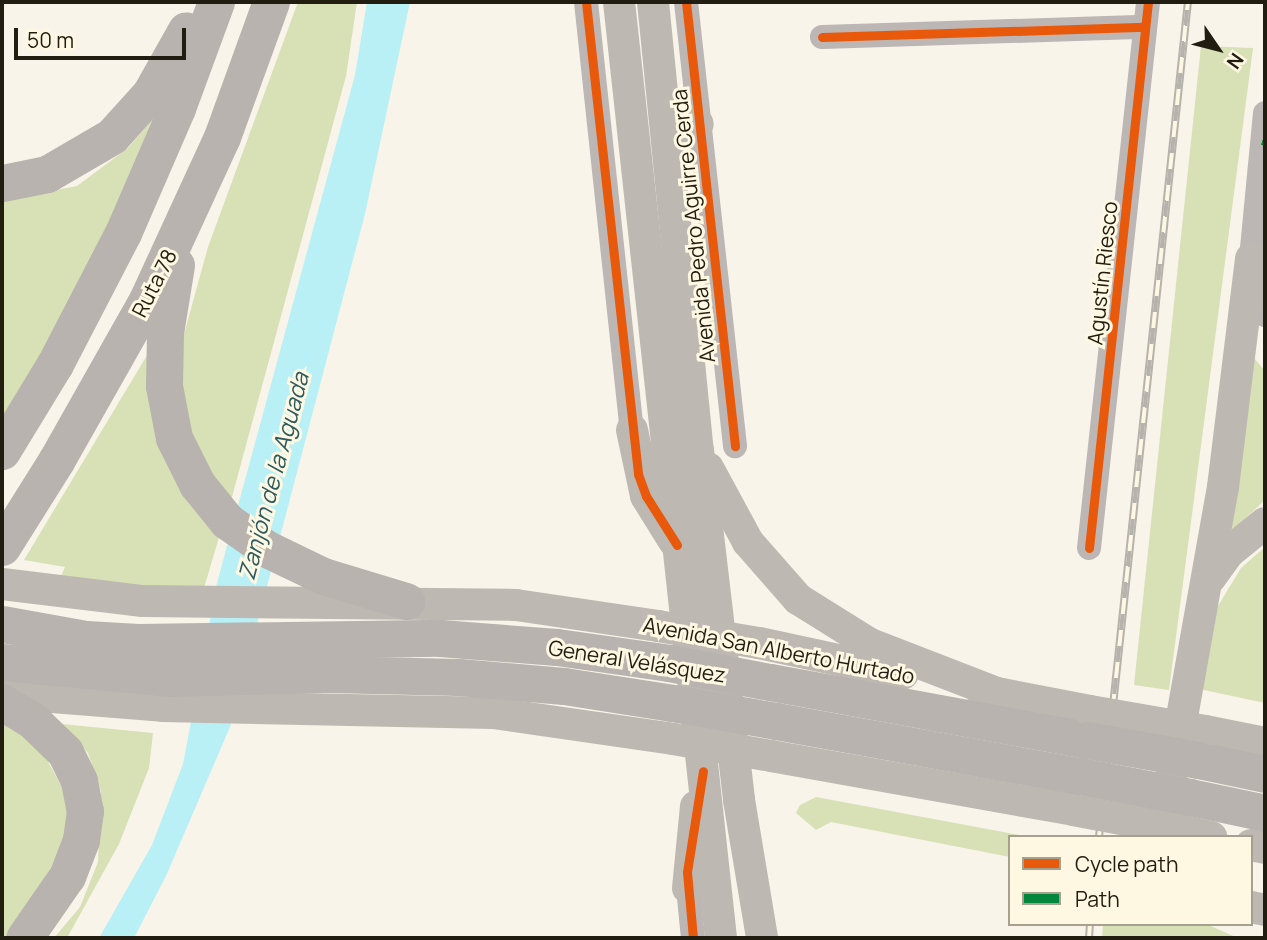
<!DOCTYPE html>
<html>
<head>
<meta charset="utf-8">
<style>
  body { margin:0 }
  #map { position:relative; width:1267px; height:940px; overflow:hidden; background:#f8f4e9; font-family:Manrope,sans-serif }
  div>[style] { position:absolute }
  .green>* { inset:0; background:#d8e0b6 }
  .water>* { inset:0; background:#b8f0f6 }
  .minor>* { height:24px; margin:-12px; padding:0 12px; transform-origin:12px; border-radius:12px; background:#bcb6b4 }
  .major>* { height:32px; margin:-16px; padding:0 16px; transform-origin:16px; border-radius:16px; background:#beb8b2 }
  .highway>* { height:37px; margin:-18.5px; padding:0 18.5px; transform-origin:18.5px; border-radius:18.5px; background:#b8b3ae }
  .rail>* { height:8px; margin-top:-4px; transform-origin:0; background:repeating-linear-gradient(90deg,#fef8e3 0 16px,#b6b2ac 0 32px); box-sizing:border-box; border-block:2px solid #b6b2ac }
  .major-bridge>* { height:32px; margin:-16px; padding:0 16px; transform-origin:16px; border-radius:16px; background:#beb8b2 }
  .highway-bridge>* { height:37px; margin:-18.5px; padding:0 18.5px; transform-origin:18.5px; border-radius:18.5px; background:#b8b3ae }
  .quiet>* { height:7px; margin-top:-3.5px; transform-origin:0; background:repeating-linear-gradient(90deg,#00873e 0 14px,transparent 0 21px) }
  .cycleway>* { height:9px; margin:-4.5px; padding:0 4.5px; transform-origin:4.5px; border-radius:4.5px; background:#e8590c }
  span { translate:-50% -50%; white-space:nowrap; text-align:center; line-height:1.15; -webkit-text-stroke:6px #fef8e3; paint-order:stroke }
  .street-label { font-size:21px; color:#211d10 }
  .water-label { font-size:23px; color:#2b5a61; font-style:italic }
  .frame { position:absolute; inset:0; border:4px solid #211d10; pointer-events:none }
  .legend { position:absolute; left:1008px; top:835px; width:245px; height:91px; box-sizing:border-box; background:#fef8e3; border:2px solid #a6a08f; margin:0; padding:9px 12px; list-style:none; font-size:21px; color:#211d10 }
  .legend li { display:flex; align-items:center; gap:14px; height:35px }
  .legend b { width:35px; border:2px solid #a6a08f }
  .north { position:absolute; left:1183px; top:14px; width:70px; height:70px; -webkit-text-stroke:5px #fef8e3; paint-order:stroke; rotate:125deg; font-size:19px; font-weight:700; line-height:28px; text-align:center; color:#211d10 }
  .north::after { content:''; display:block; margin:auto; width:24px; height:32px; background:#211d10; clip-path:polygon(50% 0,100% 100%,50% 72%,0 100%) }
  .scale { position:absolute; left:14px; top:28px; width:172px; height:32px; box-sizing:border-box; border:4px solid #211d10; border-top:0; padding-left:9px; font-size:21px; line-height:24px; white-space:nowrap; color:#211d10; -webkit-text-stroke:5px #fef8e3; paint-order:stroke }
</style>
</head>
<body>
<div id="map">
  <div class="green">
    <i style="clip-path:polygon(298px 2px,357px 2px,346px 76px,229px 508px,177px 408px,181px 345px,208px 247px)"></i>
    <i style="clip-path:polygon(1201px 46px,1253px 48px,1169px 690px,1134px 685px)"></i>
    <i style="clip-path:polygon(165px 105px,101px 251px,2px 423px,2px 200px,77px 186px,128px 148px)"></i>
    <i style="clip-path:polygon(149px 352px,220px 534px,204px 588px,102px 586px,60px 579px,65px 567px,24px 560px)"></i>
    <i style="clip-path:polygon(1254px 358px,1265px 371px,1265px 500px,1231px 532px)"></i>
    <i style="clip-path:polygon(1265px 547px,1265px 703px,1199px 689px,1215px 611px,1241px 568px)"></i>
    <i style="clip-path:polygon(2px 723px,13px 725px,39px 745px,64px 791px,72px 833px,8px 938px,2px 938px)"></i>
    <i style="clip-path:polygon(62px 724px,153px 733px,149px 768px,119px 844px,67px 938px,54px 938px,80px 907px,98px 862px,101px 791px,88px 753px)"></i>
    <i style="clip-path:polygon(816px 797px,1030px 837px,1010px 837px,1010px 857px,831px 822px,816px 830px,796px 813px,800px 805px)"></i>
    <i style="clip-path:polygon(1103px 924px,1206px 924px,1238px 938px,1102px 938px)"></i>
  </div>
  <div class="water">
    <i style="clip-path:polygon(367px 2px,410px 2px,365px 214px,230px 727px,166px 876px,134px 938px,99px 938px,152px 845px,183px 764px,217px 583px,355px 75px)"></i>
  </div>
  <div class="minor">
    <i style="left:586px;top:2px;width:430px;rotate:83.9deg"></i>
    <i style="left:686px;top:2px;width:447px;rotate:83.7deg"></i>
    <i style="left:822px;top:37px;width:323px;rotate:-1.8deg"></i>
    <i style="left:1265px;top:113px;width:147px;rotate:95.5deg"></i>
    <i style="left:1251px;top:259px;width:58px;rotate:76deg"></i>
    <i style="left:1089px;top:548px;width:549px;rotate:-83.83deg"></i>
    <i style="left:688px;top:888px;width:50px;rotate:84.3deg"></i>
  </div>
  <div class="major">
    <i style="left:619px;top:2px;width:942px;rotate:83.78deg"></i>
    <i style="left:653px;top:2px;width:450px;rotate:84.3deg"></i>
    <i style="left:698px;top:450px;width:352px;rotate:83.3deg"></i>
    <i style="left:739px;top:800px;width:140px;rotate:80.5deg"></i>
    <i style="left:666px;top:129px;width:32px;rotate:-9deg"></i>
    <i style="left:632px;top:430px;width:67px;rotate:78deg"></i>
    <i style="left:646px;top:496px;width:53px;rotate:58.1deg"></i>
    <i style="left:708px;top:468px;width:84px;rotate:61.6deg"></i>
    <i style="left:748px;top:542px;width:76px;rotate:48.7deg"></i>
    <i style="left:798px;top:599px;width:85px;rotate:32deg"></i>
    <i style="left:870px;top:644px;width:142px;rotate:21.1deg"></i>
    <i style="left:1210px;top:578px;width:32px;rotate:-54deg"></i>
    <i style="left:1229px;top:552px;width:46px;rotate:-38.9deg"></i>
    <i style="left:2px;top:584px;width:142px;rotate:6.9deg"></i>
    <i style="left:143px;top:601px;width:373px;rotate:0.6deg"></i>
    <i style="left:516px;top:605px;width:144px;rotate:8.4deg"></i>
    <i style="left:759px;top:643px;width:147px;rotate:12.1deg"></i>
    <i style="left:981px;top:690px;width:111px;rotate:10.9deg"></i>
    <i style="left:2px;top:693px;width:161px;rotate:4.6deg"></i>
    <i style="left:162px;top:706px;width:331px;rotate:1.2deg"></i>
    <i style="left:493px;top:713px;width:182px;rotate:8.2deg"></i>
    <i style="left:1205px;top:731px;width:61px;rotate:11.3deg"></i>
    <i style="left:771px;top:756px;width:307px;rotate:10.1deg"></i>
    <i style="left:1164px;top:818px;width:336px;rotate:-79.9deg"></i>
    <i style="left:1223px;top:487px;width:230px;rotate:-83deg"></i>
    <i style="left:1185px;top:831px;width:27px;rotate:13deg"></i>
    <i style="left:1251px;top:845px;width:14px;rotate:12deg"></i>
    <i style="left:688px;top:888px;width:82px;rotate:-84.4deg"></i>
    <i style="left:1251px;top:907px;width:14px;rotate:12deg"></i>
  </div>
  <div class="highway">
    <i style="left:2px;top:183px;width:46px;rotate:-11.3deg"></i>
    <i style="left:47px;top:174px;width:75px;rotate:-30.3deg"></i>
    <i style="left:112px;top:136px;width:57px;rotate:-47.9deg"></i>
    <i style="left:150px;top:94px;width:73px;rotate:-60.6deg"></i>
    <i style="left:176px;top:265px;width:69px;rotate:99.2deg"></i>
    <i style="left:165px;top:333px;width:53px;rotate:91.1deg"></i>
    <i style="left:164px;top:386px;width:53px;rotate:79.1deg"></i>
    <i style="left:174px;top:438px;width:51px;rotate:63.4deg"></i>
    <i style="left:197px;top:484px;width:48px;rotate:51deg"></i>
    <i style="left:227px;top:521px;width:49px;rotate:35deg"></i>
    <i style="left:267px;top:549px;width:62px;rotate:25.7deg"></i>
    <i style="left:323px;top:576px;width:87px;rotate:16.8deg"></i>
    <i style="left:2px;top:451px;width:102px;rotate:-58.7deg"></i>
    <i style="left:55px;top:364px;width:148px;rotate:-62.6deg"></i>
    <i style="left:123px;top:233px;width:136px;rotate:-66.6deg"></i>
    <i style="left:177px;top:108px;width:113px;rotate:-69.8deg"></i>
    <i style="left:2px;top:547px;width:102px;rotate:-57.9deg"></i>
    <i style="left:56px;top:461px;width:185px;rotate:-60.5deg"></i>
    <i style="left:147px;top:300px;width:179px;rotate:-65.3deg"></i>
    <i style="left:222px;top:137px;width:144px;rotate:-70.1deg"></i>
    <i style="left:2px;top:624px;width:85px;rotate:10.1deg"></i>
    <i style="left:86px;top:639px;width:52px;rotate:3.3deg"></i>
    <i style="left:138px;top:642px;width:302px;rotate:-0.8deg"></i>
    <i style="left:440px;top:638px;width:117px;rotate:4.4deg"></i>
    <i style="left:557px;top:647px;width:113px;rotate:8.1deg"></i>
    <i style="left:2px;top:662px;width:170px;rotate:5.4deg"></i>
    <i style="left:171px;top:678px;width:158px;rotate:-1.5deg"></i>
    <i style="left:329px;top:674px;width:130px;rotate:1.3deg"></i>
    <i style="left:459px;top:677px;width:105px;rotate:4.9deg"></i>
    <i style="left:564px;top:686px;width:109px;rotate:8.9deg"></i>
    <i style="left:770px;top:682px;width:322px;rotate:10.4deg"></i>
    <i style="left:2px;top:702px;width:35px;rotate:31deg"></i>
    <i style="left:32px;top:720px;width:46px;rotate:44.1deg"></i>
    <i style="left:65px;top:752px;width:32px;rotate:64deg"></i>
    <i style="left:79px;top:781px;width:31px;rotate:79deg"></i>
    <i style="left:85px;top:811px;width:29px;rotate:98deg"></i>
    <i style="left:81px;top:840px;width:39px;rotate:111deg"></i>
    <i style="left:67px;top:876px;width:75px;rotate:124.7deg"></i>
    <i style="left:776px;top:721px;width:309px;rotate:10.3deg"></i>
    <i style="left:1198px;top:760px;width:68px;rotate:11.8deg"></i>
    <i style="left:1190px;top:797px;width:77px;rotate:12deg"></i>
  </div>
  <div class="rail">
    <i style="left:1099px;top:837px;width:840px;rotate:-83.92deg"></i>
    <i style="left:1089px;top:938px;width:14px;rotate:-86deg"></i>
  </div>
  <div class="major-bridge">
    <i style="left:658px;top:626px;width:102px;rotate:9.6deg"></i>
    <i style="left:1090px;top:711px;width:117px;rotate:9.9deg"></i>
    <i style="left:673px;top:739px;width:99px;rotate:9.8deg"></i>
    <i style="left:1073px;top:810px;width:114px;rotate:10.6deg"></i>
  </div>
  <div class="highway-bridge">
    <i style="left:669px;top:663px;width:103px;rotate:10.7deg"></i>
    <i style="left:672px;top:703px;width:106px;rotate:9.8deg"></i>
    <i style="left:1087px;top:740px;width:113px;rotate:10.2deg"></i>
    <i style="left:1080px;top:776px;width:112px;rotate:10.8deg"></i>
  </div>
  <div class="quiet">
    <i style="left:1262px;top:141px;width:3px;rotate:18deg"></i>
  </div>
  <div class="cycleway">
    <i style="left:586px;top:2px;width:475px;rotate:83.7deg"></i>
    <i style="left:638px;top:474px;width:23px;rotate:70deg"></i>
    <i style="left:646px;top:496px;width:58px;rotate:57.7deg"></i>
    <i style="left:686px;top:2px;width:447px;rotate:83.7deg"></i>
    <i style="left:822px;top:37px;width:323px;rotate:-1.8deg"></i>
    <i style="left:1089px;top:548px;width:549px;rotate:-83.83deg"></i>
    <i style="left:693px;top:938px;width:66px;rotate:-95.2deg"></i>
    <i style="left:687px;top:872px;width:102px;rotate:-81deg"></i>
  </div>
  <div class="street-label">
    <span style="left:693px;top:226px;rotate:-96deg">Avenida Pedro Aguirre Cerda</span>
    <span style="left:1102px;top:273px;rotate:-84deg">Agustín Riesco</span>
    <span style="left:154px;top:283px;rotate:-63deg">Ruta 78</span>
    <span style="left:779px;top:650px;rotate:11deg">Avenida San Alberto Hurtado</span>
    <span style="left:637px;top:661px;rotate:9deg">General Velásquez</span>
  </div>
  <div class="water-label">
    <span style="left:273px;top:476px;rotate:-75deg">Zanjón de la Aguada</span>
  </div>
  <div class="frame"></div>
  <ul class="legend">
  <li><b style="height:9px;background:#e8590c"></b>Cycle path</li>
  <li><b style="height:9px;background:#00873e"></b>Path</li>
  </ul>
  <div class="north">N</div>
  <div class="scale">50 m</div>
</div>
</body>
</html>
